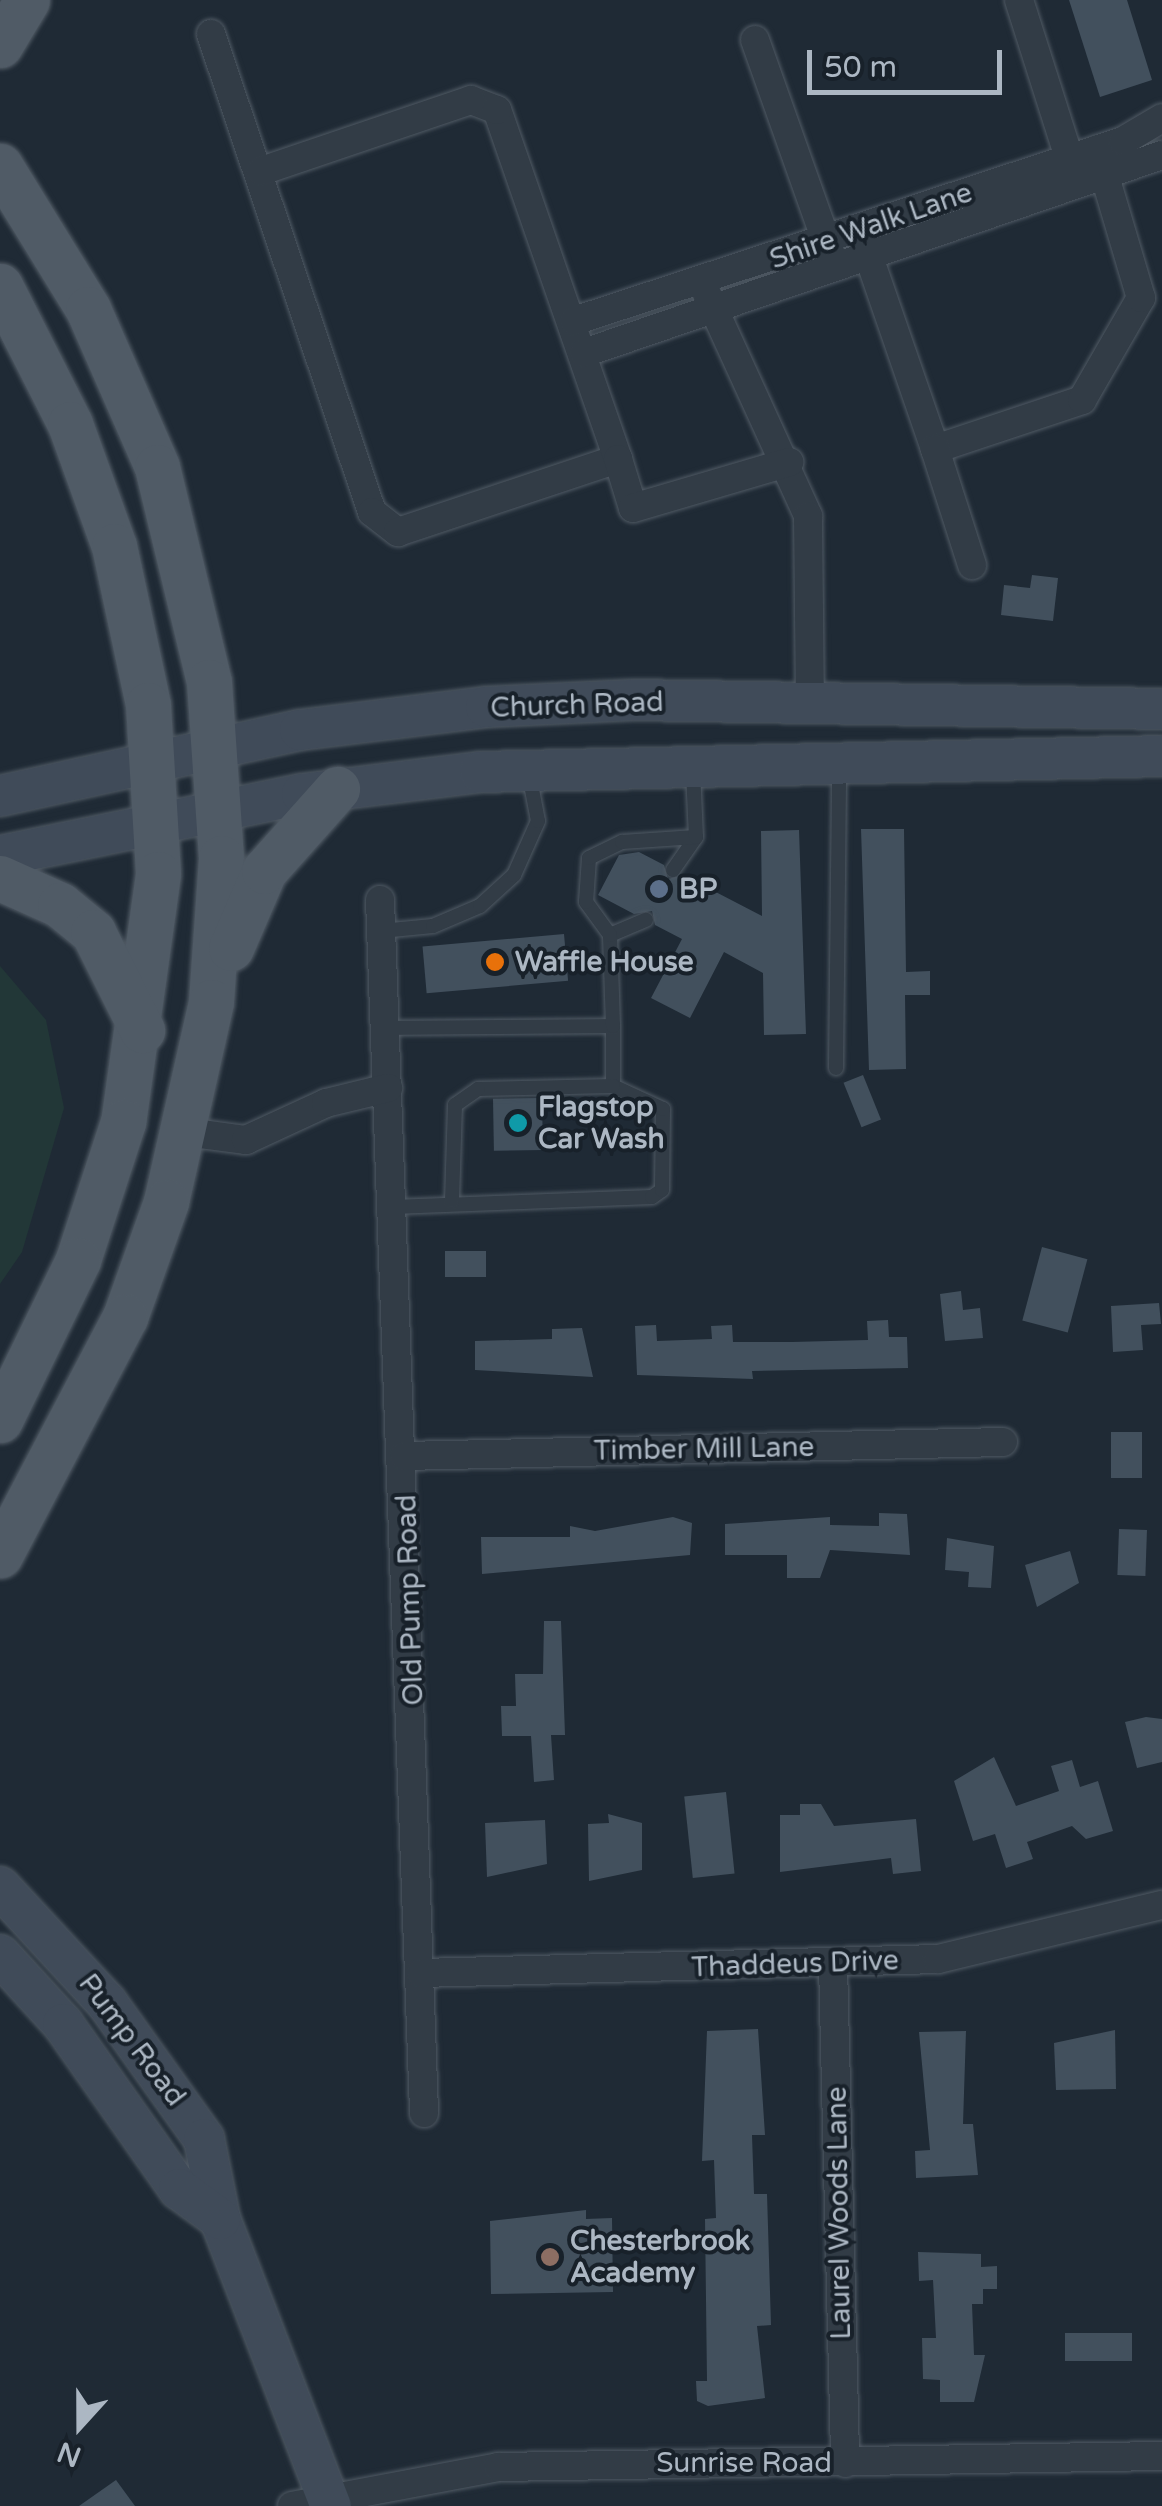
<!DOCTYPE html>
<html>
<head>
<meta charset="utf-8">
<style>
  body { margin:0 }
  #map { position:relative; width:1162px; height:2506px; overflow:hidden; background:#1f2a35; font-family:"Varela Round",sans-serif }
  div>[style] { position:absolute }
  .green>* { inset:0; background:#223737 }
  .building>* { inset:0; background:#42505d; transform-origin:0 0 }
  .roads { filter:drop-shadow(0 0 2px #505a64) drop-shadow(0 0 2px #505a64) }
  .lane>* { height:14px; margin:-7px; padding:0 7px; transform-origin:7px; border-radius:7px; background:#323c46 }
  .street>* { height:28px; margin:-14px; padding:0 14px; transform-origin:14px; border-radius:14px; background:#323c46 }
  .secondary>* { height:40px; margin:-20px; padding:0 20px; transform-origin:20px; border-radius:20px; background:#404b59 }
  .primary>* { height:45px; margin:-22.5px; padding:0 22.5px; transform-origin:22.5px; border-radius:22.5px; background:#505b66 }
  .dots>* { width:28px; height:28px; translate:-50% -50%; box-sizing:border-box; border:5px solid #18212a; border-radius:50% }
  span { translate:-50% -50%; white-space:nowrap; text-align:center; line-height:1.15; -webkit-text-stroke:8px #18212a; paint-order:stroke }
  .street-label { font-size:28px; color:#acb7c3 }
  .poi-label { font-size:28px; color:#acb7c3; font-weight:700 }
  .left { translate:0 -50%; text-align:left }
  .north { position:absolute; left:30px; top:2376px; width:100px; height:100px; -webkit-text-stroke:8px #18212a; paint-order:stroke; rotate:201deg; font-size:28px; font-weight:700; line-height:40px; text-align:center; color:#acb7c3 }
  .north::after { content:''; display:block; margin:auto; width:35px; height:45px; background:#acb7c3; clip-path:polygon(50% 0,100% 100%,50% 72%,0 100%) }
  .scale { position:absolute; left:807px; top:50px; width:195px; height:45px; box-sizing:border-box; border:5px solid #acb7c3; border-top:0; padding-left:12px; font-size:30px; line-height:35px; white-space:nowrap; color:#acb7c3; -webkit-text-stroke:8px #18212a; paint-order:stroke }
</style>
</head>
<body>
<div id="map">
  <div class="green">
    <i style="clip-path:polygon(0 966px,46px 1020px,64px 1108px,22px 1252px,0 1284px)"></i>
  </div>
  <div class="building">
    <i style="clip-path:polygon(1069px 0,1127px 0,1152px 80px,1100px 97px)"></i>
    <i style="clip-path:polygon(1032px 575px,1058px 578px,1053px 621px,1001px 615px,1004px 585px,1030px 588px)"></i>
    <i style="clip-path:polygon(861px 829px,904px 829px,906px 972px,930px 971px,930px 995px,905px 995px,906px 1069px,869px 1070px)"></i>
    <i style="clip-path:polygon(799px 830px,806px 1034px,764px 1035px,763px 973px,724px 952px,690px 1018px,651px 998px,682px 939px,655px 925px,652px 911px,634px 914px,598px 895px,619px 855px,639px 852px,664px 865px,668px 879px,683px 875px,762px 916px,761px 831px)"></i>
    <i style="left:564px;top:934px;width:47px;height:142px;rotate:85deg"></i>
    <i style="left:863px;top:1075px;width:48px;height:21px;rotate:68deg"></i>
    <i style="left:542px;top:1098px;width:52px;height:49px;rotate:89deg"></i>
    <i style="left:1042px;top:1247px;width:47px;height:76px;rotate:15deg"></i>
    <i style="left:445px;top:1251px;width:41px;height:26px"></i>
    <i style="clip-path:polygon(961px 1291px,963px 1310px,980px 1308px,983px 1338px,945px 1341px,940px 1294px)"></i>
    <i style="clip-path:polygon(1159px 1303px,1161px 1324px,1141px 1325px,1143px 1350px,1113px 1352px,1111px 1306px)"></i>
    <i style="clip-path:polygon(888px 1320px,889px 1337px,907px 1337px,908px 1368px,752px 1371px,753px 1379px,637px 1375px,635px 1326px,656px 1325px,657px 1341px,712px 1339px,711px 1326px,732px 1325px,733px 1342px,792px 1342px,868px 1340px,867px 1321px)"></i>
    <i style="clip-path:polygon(582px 1328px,593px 1377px,475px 1370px,475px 1341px,552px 1339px,552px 1329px)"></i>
    <i style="left:1111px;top:1432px;width:31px;height:46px"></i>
    <i style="clip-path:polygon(879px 1513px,907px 1514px,910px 1555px,830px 1550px,820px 1578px,787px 1578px,787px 1555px,725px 1555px,725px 1524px,830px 1517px,830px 1525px,879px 1526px)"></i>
    <i style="clip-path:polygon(673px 1517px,692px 1523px,690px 1555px,482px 1574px,481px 1537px,570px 1537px,570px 1526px,595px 1531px)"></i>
    <i style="left:1119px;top:1529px;width:28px;height:46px;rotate:2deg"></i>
    <i style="clip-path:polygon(947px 1538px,994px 1546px,991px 1588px,968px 1587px,969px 1572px,945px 1570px)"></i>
    <i style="clip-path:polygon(1070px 1551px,1079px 1583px,1037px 1607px,1025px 1565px)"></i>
    <i style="clip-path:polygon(544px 1621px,561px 1621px,565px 1735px,551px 1735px,554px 1780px,534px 1782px,531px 1736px,502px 1736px,501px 1706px,516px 1706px,515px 1674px,543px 1674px)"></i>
    <i style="clip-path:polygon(1146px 1717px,1162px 1719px,1162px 1762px,1137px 1768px,1125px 1722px)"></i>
    <i style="clip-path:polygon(994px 1757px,1016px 1806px,1059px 1791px,1051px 1766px,1072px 1760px,1080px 1787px,1098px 1781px,1113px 1831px,1086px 1839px,1072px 1826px,1027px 1842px,1033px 1859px,1006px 1868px,995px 1834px,973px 1841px,954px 1781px)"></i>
    <i style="left:726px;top:1792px;width:82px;height:42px;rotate:84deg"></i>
    <i style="clip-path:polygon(800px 1804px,821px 1804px,834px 1826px,916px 1819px,921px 1871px,893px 1874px,891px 1858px,780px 1872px,780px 1815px,800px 1815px)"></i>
    <i style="clip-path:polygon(608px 1814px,642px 1823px,642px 1870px,589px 1881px,588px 1824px,609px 1823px)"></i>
    <i style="clip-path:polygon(545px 1820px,547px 1864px,487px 1877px,485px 1823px)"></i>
    <i style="clip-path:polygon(758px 2029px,765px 2135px,752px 2135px,754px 2194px,767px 2194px,771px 2325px,757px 2326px,765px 2398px,708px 2406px,697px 2401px,696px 2381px,707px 2381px,705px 2219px,716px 2218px,714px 2160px,702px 2161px,707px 2031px)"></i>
    <i style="clip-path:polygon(1115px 2030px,1116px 2089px,1056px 2090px,1054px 2043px)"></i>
    <i style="clip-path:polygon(966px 2031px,963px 2124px,973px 2124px,978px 2175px,916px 2178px,915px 2151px,930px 2150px,919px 2032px)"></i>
    <i style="clip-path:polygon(586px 2210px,586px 2219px,612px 2218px,613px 2292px,491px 2294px,490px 2221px)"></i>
    <i style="clip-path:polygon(918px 2252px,981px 2254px,981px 2267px,997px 2266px,997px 2289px,983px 2289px,983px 2304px,972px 2304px,974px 2355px,985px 2355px,974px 2402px,940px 2402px,940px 2380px,923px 2379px,922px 2338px,936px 2338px,933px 2280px,919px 2281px)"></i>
    <i style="left:1132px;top:2333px;width:28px;height:67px;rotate:90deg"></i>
    <i style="clip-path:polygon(116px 2480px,135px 2506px,79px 2506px)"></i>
  </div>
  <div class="roads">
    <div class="lane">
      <i style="left:673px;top:870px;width:40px;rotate:-55.1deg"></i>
      <i style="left:381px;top:931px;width:52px;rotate:-5.5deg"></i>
      <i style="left:433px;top:926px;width:51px;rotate:-23.1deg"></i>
      <i style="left:480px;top:906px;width:46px;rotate:-42.4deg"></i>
      <i style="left:514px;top:875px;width:59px;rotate:-66deg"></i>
      <i style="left:538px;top:821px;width:48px;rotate:-100.8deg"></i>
      <i style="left:610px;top:935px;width:39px;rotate:-23deg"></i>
      <i style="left:613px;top:1026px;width:60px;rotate:90deg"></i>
      <i style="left:385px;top:1028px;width:228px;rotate:-0.5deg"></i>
      <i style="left:613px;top:1026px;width:91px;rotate:-91.9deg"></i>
      <i style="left:610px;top:935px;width:41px;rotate:-126deg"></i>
      <i style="left:586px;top:902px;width:44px;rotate:-86.1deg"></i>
      <i style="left:589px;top:858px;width:37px;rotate:-26deg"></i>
      <i style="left:622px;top:842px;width:74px;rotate:-3.9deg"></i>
      <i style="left:696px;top:837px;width:65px;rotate:-92.6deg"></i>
      <i style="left:836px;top:1068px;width:299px;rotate:-89.4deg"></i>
      <i style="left:393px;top:1207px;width:259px;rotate:-2.2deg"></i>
      <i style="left:652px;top:1197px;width:12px;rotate:-35deg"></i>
      <i style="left:662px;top:1190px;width:81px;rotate:-89.3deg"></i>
      <i style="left:663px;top:1109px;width:55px;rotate:-155.3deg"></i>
      <i style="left:613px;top:1086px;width:135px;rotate:178.7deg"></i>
      <i style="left:478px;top:1089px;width:28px;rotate:145deg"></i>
      <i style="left:455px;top:1105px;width:96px;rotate:91.8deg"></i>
    </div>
    <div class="street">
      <i style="left:1019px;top:0;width:182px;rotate:72.4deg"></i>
      <i style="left:211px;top:34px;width:504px;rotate:71.39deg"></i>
      <i style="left:372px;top:512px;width:33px;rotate:38deg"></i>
      <i style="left:398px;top:532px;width:232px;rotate:-18.4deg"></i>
      <i style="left:618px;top:459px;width:369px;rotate:-109.1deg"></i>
      <i style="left:497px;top:110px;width:28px;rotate:-159deg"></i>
      <i style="left:471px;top:100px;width:222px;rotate:161.3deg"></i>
      <i style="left:755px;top:40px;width:233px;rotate:70.5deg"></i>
      <i style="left:860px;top:231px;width:231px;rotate:71deg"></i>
      <i style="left:935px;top:449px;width:155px;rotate:-18.4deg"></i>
      <i style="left:1082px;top:400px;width:118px;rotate:-60deg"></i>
      <i style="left:1141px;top:298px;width:155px;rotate:-106.5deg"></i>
      <i style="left:707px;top:294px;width:244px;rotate:65.5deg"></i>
      <i style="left:808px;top:516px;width:188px;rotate:89.4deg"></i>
      <i style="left:574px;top:321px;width:578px;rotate:-18.15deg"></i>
      <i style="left:1123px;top:141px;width:45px;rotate:-30.5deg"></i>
      <i style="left:584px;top:353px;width:611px;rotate:-18.91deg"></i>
      <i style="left:935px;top:449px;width:122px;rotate:72.3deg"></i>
      <i style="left:618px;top:459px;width:51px;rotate:73deg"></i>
      <i style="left:633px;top:508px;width:163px;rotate:-16.4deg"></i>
      <i style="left:380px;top:900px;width:1214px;rotate:87.92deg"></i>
      <i style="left:186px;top:1132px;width:61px;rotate:7.6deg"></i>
      <i style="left:246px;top:1140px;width:88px;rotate:-24.8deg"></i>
      <i style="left:326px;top:1103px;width:64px;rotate:-13.6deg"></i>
      <i style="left:404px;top:1456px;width:599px;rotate:-1.34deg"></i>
      <i style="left:833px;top:1964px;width:499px;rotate:88.6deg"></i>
      <i style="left:421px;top:1973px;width:517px;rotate:-1.55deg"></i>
      <i style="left:938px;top:1959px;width:230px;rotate:-13.6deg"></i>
      <i style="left:292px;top:2506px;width:210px;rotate:-10.7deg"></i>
      <i style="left:498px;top:2467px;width:664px;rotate:-0.95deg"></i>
    </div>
    <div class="secondary">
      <i style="left:0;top:796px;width:307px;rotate:-12.4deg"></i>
      <i style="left:300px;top:730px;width:187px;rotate:-7deg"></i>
      <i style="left:486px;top:707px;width:147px;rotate:-2.7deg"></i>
      <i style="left:633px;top:700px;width:529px;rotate:0.97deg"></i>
      <i style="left:0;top:856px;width:308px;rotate:-11.6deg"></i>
      <i style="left:302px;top:794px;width:179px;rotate:-7deg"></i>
      <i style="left:480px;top:772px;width:682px;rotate:-1.34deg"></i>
      <i style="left:0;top:1887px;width:158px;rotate:47.3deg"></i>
      <i style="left:107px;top:2003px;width:167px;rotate:54.5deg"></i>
      <i style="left:204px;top:2139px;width:82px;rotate:78.7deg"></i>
      <i style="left:220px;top:2219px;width:308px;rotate:68.9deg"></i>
      <i style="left:0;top:1955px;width:93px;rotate:47.6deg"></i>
      <i style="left:63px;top:2024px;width:202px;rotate:54.9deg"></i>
      <i style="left:179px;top:2189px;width:51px;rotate:36.2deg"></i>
    </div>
    <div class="primary">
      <i style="left:0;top:45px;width:52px;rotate:-59deg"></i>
      <i style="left:0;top:166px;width:168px;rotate:58.4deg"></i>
      <i style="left:88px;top:309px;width:172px;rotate:66.4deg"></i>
      <i style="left:157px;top:467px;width:221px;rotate:76.4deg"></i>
      <i style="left:209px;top:682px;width:176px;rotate:86.1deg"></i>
      <i style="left:221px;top:858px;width:144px;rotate:94deg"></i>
      <i style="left:211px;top:1002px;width:205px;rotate:102.7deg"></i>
      <i style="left:166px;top:1202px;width:122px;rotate:109.6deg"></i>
      <i style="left:125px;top:1317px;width:269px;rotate:117.7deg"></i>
      <i style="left:0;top:286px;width:155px;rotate:63.1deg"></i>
      <i style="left:70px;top:424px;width:130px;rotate:70.2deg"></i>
      <i style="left:114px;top:546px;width:163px;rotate:77.9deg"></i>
      <i style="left:148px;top:705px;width:169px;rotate:86.6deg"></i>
      <i style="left:158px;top:874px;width:250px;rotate:98deg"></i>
      <i style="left:123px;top:1122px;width:145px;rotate:108.1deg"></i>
      <i style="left:78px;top:1260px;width:178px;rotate:116deg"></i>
      <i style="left:0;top:878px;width:66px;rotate:24.2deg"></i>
      <i style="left:60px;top:905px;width:43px;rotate:39.3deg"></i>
      <i style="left:93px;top:932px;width:110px;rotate:63.4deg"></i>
      <i style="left:231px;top:948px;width:84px;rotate:-66.8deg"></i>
      <i style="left:264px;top:871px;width:110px;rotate:-48.3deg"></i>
    </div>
  </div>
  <div class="dots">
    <i style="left:659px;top:889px;background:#5c6f8a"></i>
    <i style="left:495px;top:962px;background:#e8710a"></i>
    <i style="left:518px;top:1123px;background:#0f9aa8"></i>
    <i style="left:550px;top:2257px;background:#8d6e63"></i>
  </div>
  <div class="street-label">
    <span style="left:871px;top:226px;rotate:-19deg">Shire Walk Lane</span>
    <span style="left:577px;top:705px;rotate:-2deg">Church Road</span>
    <span style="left:704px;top:1449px;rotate:-1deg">Timber Mill Lane</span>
    <span style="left:410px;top:1600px;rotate:-92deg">Old Pump Road</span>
    <span style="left:795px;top:1964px;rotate:-2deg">Thaddeus Drive</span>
    <span style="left:132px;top:2040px;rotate:53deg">Pump Road</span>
    <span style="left:839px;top:2213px;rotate:-91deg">Laurel Woods Lane</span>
    <span style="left:744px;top:2463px">Sunrise Road</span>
  </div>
  <div class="poi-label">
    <span class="left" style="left:679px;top:889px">BP</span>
    <span class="left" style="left:515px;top:962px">Waffle House</span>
    <span class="left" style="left:538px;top:1123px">Flagstop<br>Car Wash</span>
    <span class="left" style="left:570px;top:2257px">Chesterbrook<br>Academy</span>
  </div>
  <div class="north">N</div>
  <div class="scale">50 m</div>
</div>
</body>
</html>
